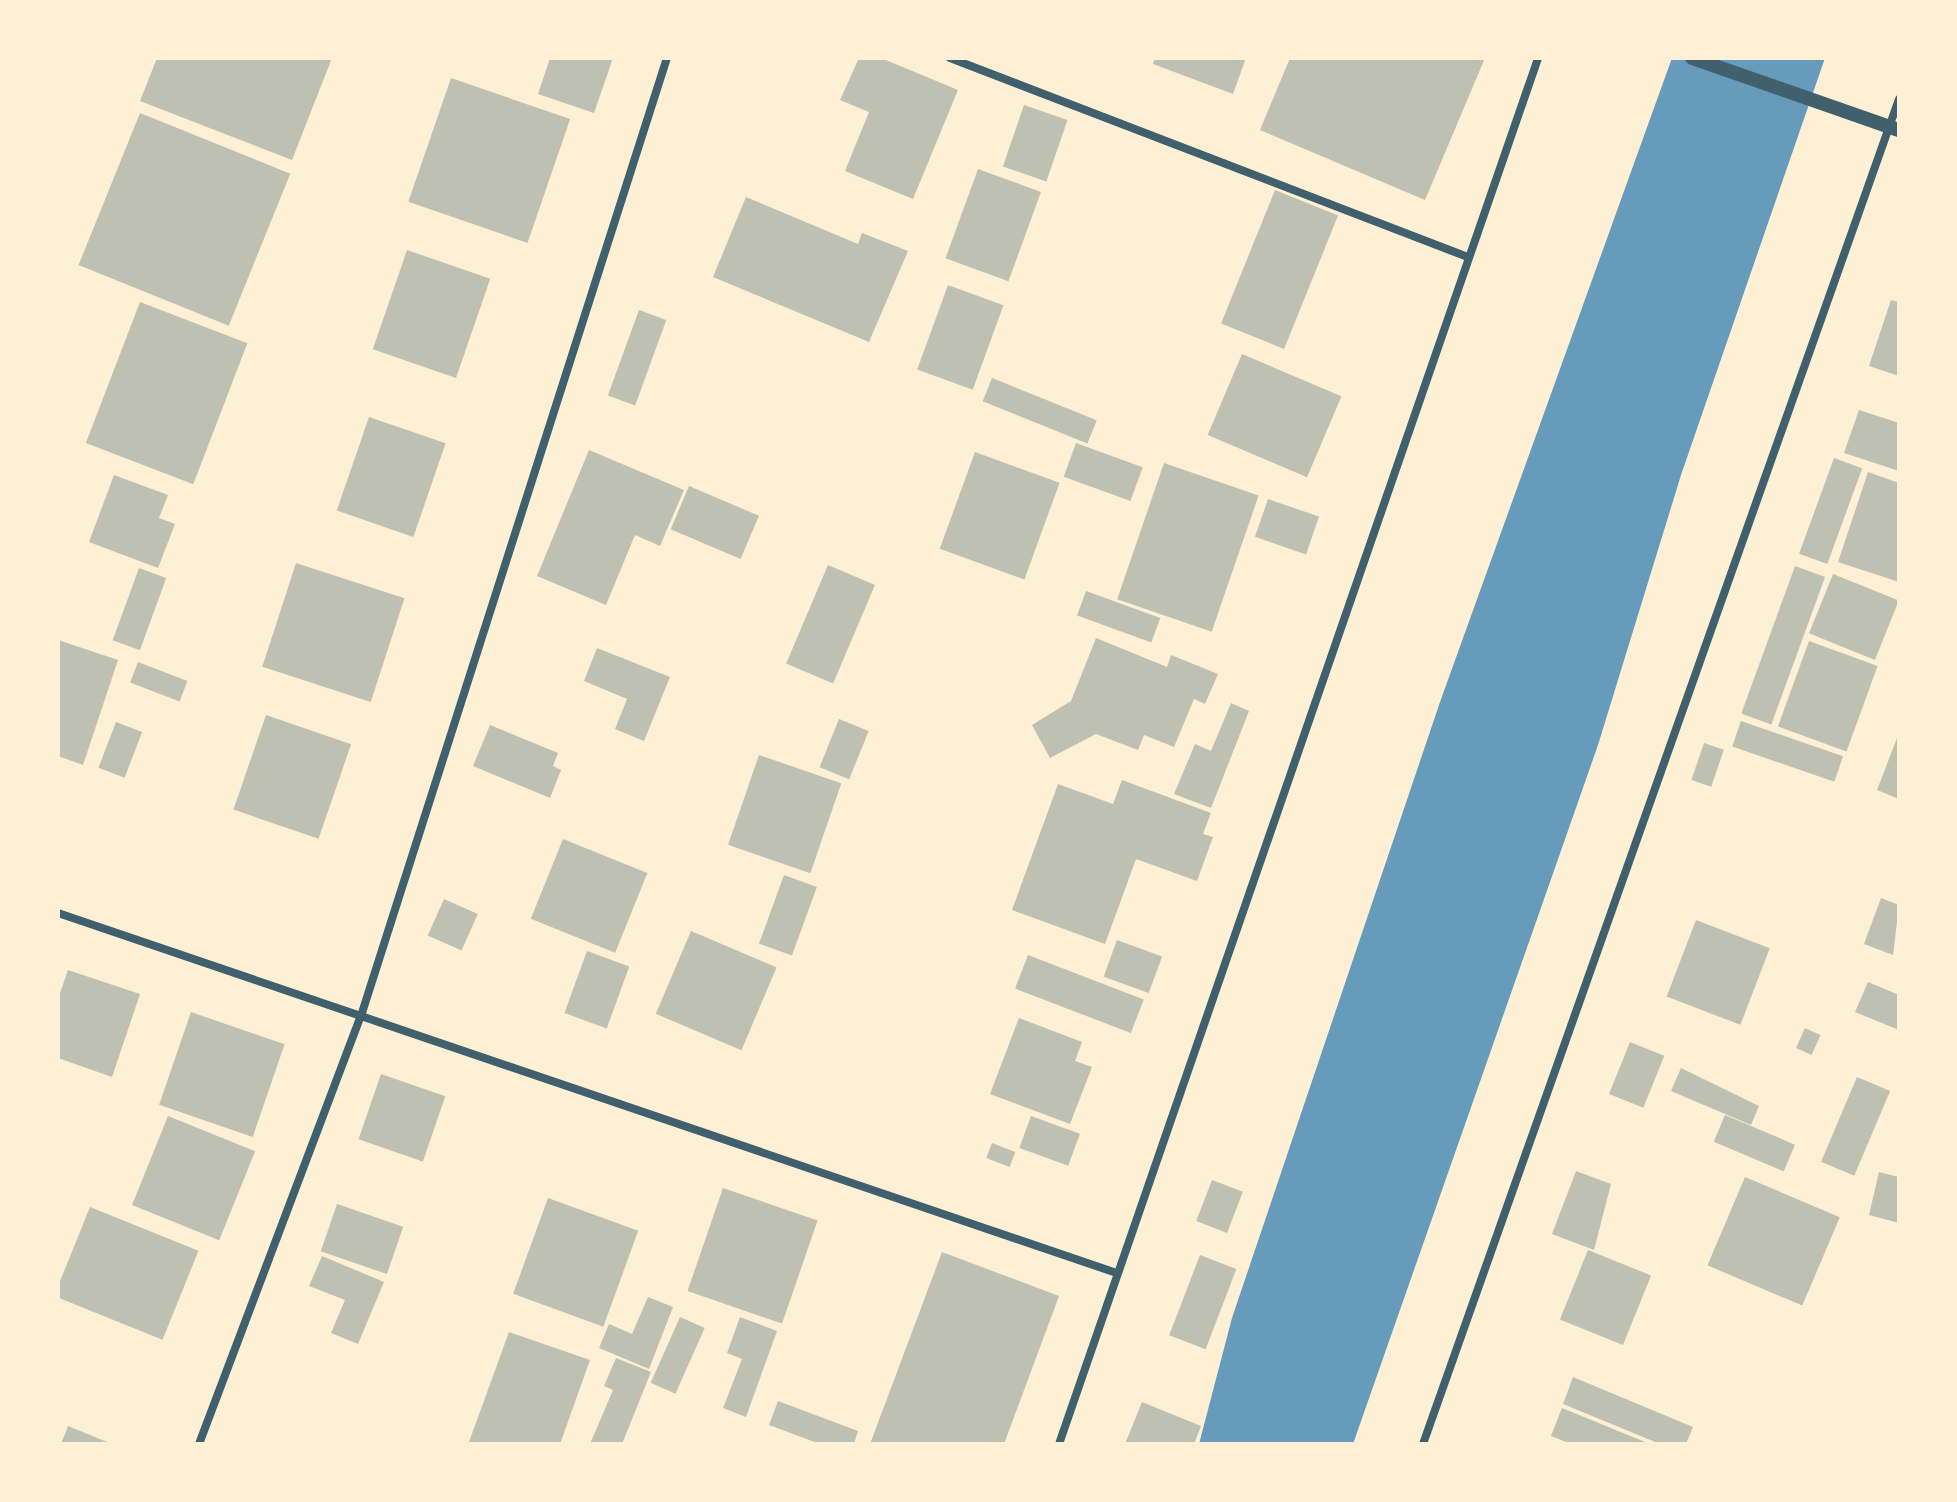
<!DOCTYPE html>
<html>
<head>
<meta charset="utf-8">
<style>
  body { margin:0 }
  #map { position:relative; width:1957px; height:1502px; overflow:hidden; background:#fdf0d5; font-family:"DM Sans",sans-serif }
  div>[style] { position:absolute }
  .water>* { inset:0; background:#669bbc }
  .building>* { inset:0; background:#bec0b2; transform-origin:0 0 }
  .minor>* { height:8px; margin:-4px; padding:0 4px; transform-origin:4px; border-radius:4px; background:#3f606c }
  .tertiary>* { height:14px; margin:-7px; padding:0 7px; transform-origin:7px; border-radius:7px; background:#3f606c }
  span { translate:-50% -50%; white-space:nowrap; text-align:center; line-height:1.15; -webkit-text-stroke:7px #fdf0d5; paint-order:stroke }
  .frame { position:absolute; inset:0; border:60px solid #fdf0d5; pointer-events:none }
</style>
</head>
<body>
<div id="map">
  <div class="water">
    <i style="clip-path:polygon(1672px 58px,1825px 58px,1681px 475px,1598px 745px,1353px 1444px,1199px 1444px,1232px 1318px,1440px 702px)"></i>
  </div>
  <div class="building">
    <i style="clip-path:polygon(157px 58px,332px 58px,292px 160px,140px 101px)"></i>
    <i style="clip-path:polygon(550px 58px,613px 58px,594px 113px,538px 94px)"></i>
    <i style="clip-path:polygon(859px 58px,881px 58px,958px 90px,913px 199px,845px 171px,869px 112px,840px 100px)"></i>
    <i style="clip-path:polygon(1155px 58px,1246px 58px,1233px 94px,1153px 64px)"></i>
    <i style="clip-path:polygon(1290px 58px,1485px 58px,1425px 200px,1260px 130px)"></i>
    <i style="left:451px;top:78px;width:126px;height:131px;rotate:19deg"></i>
    <i style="left:1024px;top:105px;width:46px;height:65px;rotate:19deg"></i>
    <i style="left:140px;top:113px;width:162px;height:164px;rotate:22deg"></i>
    <i style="left:978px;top:169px;width:67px;height:95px;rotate:20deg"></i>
    <i style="left:1275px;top:190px;width:68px;height:144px;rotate:22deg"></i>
    <i style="clip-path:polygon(746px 197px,858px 244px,862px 233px,908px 251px,869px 342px,713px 277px)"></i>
    <i style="left:407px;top:250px;width:88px;height:105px;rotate:19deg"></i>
    <i style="left:948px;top:285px;width:59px;height:90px;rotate:20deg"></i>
    <i style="clip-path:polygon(1891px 300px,1899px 302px,1899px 376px,1869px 366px)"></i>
    <i style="left:140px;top:302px;width:115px;height:151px;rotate:21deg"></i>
    <i style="left:639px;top:310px;width:29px;height:91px;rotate:20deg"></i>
    <i style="left:1242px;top:354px;width:108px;height:88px;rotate:23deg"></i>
    <i style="left:992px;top:378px;width:113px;height:25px;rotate:22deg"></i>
    <i style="clip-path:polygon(1859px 410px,1899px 423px,1899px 471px,1844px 453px)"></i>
    <i style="left:369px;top:417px;width:81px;height:99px;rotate:19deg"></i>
    <i style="left:1076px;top:443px;width:71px;height:36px;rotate:20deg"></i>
    <i style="clip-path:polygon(589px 450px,684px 490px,660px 546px,635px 535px,606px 605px,537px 576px)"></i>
    <i style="left:975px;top:452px;width:90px;height:103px;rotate:20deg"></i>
    <i style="left:1834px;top:458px;width:30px;height:102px;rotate:20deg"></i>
    <i style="left:1164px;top:463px;width:100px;height:144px;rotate:19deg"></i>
    <i style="clip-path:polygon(1868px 472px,1899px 483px,1899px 582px,1838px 562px)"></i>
    <i style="clip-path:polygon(114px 475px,168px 495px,159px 518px,175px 524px,158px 568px,89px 542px)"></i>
    <i style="left:689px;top:486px;width:76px;height:47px;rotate:23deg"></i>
    <i style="left:1268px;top:499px;width:54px;height:40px;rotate:19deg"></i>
    <i style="left:296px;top:563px;width:114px;height:109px;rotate:18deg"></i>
    <i style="left:828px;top:565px;width:51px;height:107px;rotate:23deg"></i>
    <i style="left:1795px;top:566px;width:32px;height:157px;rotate:20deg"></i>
    <i style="left:139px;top:568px;width:29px;height:77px;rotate:20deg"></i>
    <i style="left:1833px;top:574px;width:71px;height:64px;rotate:22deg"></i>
    <i style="left:1086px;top:591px;width:79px;height:26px;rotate:20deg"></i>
    <i style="clip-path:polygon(1096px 638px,1167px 667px,1171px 655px,1218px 674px,1205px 704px,1194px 699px,1174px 747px,1144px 735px,1138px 750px,1096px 734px,1050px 758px,1032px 725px,1071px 701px)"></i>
    <i style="clip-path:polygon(58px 640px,118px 660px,83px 765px,58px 756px)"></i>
    <i style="left:1809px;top:641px;width:73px;height:91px;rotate:20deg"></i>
    <i style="clip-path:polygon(597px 648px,670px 677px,644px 741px,615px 729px,627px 699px,584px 681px)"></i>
    <i style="left:138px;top:662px;width:53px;height:22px;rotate:21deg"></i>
    <i style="clip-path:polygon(1231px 703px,1249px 711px,1211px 808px,1174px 794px,1195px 744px,1211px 751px)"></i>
    <i style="left:266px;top:715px;width:90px;height:100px;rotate:19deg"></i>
    <i style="left:839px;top:719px;width:32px;height:52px;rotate:22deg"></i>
    <i style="left:1741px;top:721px;width:108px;height:27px;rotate:19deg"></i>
    <i style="left:116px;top:722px;width:28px;height:49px;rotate:21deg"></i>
    <i style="clip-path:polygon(490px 725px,558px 753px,553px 766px,561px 770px,550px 798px,473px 766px)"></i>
    <i style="clip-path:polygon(1899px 733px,1899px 799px,1877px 790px)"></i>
    <i style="left:1704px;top:743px;width:21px;height:39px;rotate:19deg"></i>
    <i style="left:759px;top:755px;width:87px;height:95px;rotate:19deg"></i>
    <i style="clip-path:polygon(1122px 780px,1211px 813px,1203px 834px,1213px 837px,1197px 881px,1136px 859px,1105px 944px,1012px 910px,1058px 784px,1113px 804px)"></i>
    <i style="left:563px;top:839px;width:91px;height:86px;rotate:22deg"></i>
    <i style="left:784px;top:875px;width:35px;height:73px;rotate:20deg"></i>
    <i style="clip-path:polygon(1881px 898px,1899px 905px,1893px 955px,1864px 944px)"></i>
    <i style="left:444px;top:899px;width:37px;height:40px;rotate:24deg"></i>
    <i style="left:1696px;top:920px;width:79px;height:82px;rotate:21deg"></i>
    <i style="left:691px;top:931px;width:93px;height:90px;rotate:23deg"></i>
    <i style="left:1117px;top:940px;width:48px;height:39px;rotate:20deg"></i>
    <i style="left:587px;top:951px;width:45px;height:66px;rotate:20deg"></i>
    <i style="left:1028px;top:955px;width:124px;height:36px;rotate:21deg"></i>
    <i style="clip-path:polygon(68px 970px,140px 994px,112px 1077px,58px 1058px,58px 999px)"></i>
    <i style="clip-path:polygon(1868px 982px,1899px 995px,1899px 1030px,1855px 1012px)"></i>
    <i style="left:191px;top:1012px;width:99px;height:98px;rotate:19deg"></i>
    <i style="clip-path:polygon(1019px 1018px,1082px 1042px,1075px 1061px,1092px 1067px,1070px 1124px,990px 1094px)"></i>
    <i style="left:1805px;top:1028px;width:17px;height:22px;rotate:24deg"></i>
    <i style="left:1630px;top:1042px;width:37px;height:56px;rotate:22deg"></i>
    <i style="clip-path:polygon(1681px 1068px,1759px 1106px,1751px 1125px,1671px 1091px)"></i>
    <i style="left:381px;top:1074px;width:68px;height:69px;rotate:19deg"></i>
    <i style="left:1857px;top:1077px;width:36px;height:92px;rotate:23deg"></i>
    <i style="left:1725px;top:1115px;width:76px;height:29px;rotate:23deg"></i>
    <i style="left:168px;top:1116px;width:94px;height:96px;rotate:22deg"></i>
    <i style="left:1031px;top:1116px;width:52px;height:34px;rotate:20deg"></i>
    <i style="left:992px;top:1143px;width:25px;height:16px;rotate:21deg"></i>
    <i style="clip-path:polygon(1576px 1171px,1611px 1184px,1594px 1250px,1552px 1234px)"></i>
    <i style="clip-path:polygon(1879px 1172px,1899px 1177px,1899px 1223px,1869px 1215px)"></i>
    <i style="left:1745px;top:1177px;width:103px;height:96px;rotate:23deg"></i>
    <i style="left:1212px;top:1180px;width:33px;height:44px;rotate:21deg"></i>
    <i style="left:723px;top:1188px;width:100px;height:109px;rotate:19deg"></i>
    <i style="left:548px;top:1198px;width:96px;height:102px;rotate:20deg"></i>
    <i style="left:337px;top:1204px;width:70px;height:50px;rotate:19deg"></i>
    <i style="left:90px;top:1207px;width:117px;height:96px;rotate:22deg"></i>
    <i style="left:1588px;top:1250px;width:68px;height:75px;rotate:22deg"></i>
    <i style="clip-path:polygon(942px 1252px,1059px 1296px,1004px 1444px,870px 1444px)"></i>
    <i style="left:1200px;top:1255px;width:39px;height:86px;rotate:21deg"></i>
    <i style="clip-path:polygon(322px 1256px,384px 1282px,358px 1344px,331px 1333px,345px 1300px,309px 1286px)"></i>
    <i style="clip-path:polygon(648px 1297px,673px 1307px,649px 1369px,599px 1348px,609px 1324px,632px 1334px)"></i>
    <i style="left:680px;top:1317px;width:27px;height:72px;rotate:24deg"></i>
    <i style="clip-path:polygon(740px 1317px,777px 1331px,746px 1417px,723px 1408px,742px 1359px,727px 1353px)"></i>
    <i style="clip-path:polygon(509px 1332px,590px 1360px,560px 1444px,469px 1442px)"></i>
    <i style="clip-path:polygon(616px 1358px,651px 1372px,622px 1444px,590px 1444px,613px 1390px,604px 1386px)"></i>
    <i style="clip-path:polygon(1573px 1377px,1693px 1427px,1686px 1444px,1660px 1444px,1563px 1404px)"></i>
    <i style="clip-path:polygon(778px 1401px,858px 1431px,854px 1444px,820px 1444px,769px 1425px)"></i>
    <i style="clip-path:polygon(1142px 1402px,1201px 1426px,1194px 1444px,1125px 1444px)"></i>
    <i style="clip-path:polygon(1562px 1408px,1650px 1444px,1571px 1444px,1551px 1436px)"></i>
    <i style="clip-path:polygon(68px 1426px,112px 1444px,61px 1444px)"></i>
  </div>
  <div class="minor">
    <i style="left:950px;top:58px;width:552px;rotate:21.03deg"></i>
    <i style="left:58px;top:913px;width:1119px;rotate:18.78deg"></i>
    <i style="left:199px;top:1444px;width:458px;rotate:-69.3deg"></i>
    <i style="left:361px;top:1016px;width:1006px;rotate:-72.29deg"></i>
    <i style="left:1059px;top:1444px;width:1466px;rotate:-70.93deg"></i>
    <i style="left:1423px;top:1444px;width:1427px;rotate:-70.51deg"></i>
  </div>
  <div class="tertiary">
    <i style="left:1692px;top:58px;width:219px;rotate:19.2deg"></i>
  </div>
  <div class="frame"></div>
</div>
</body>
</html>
